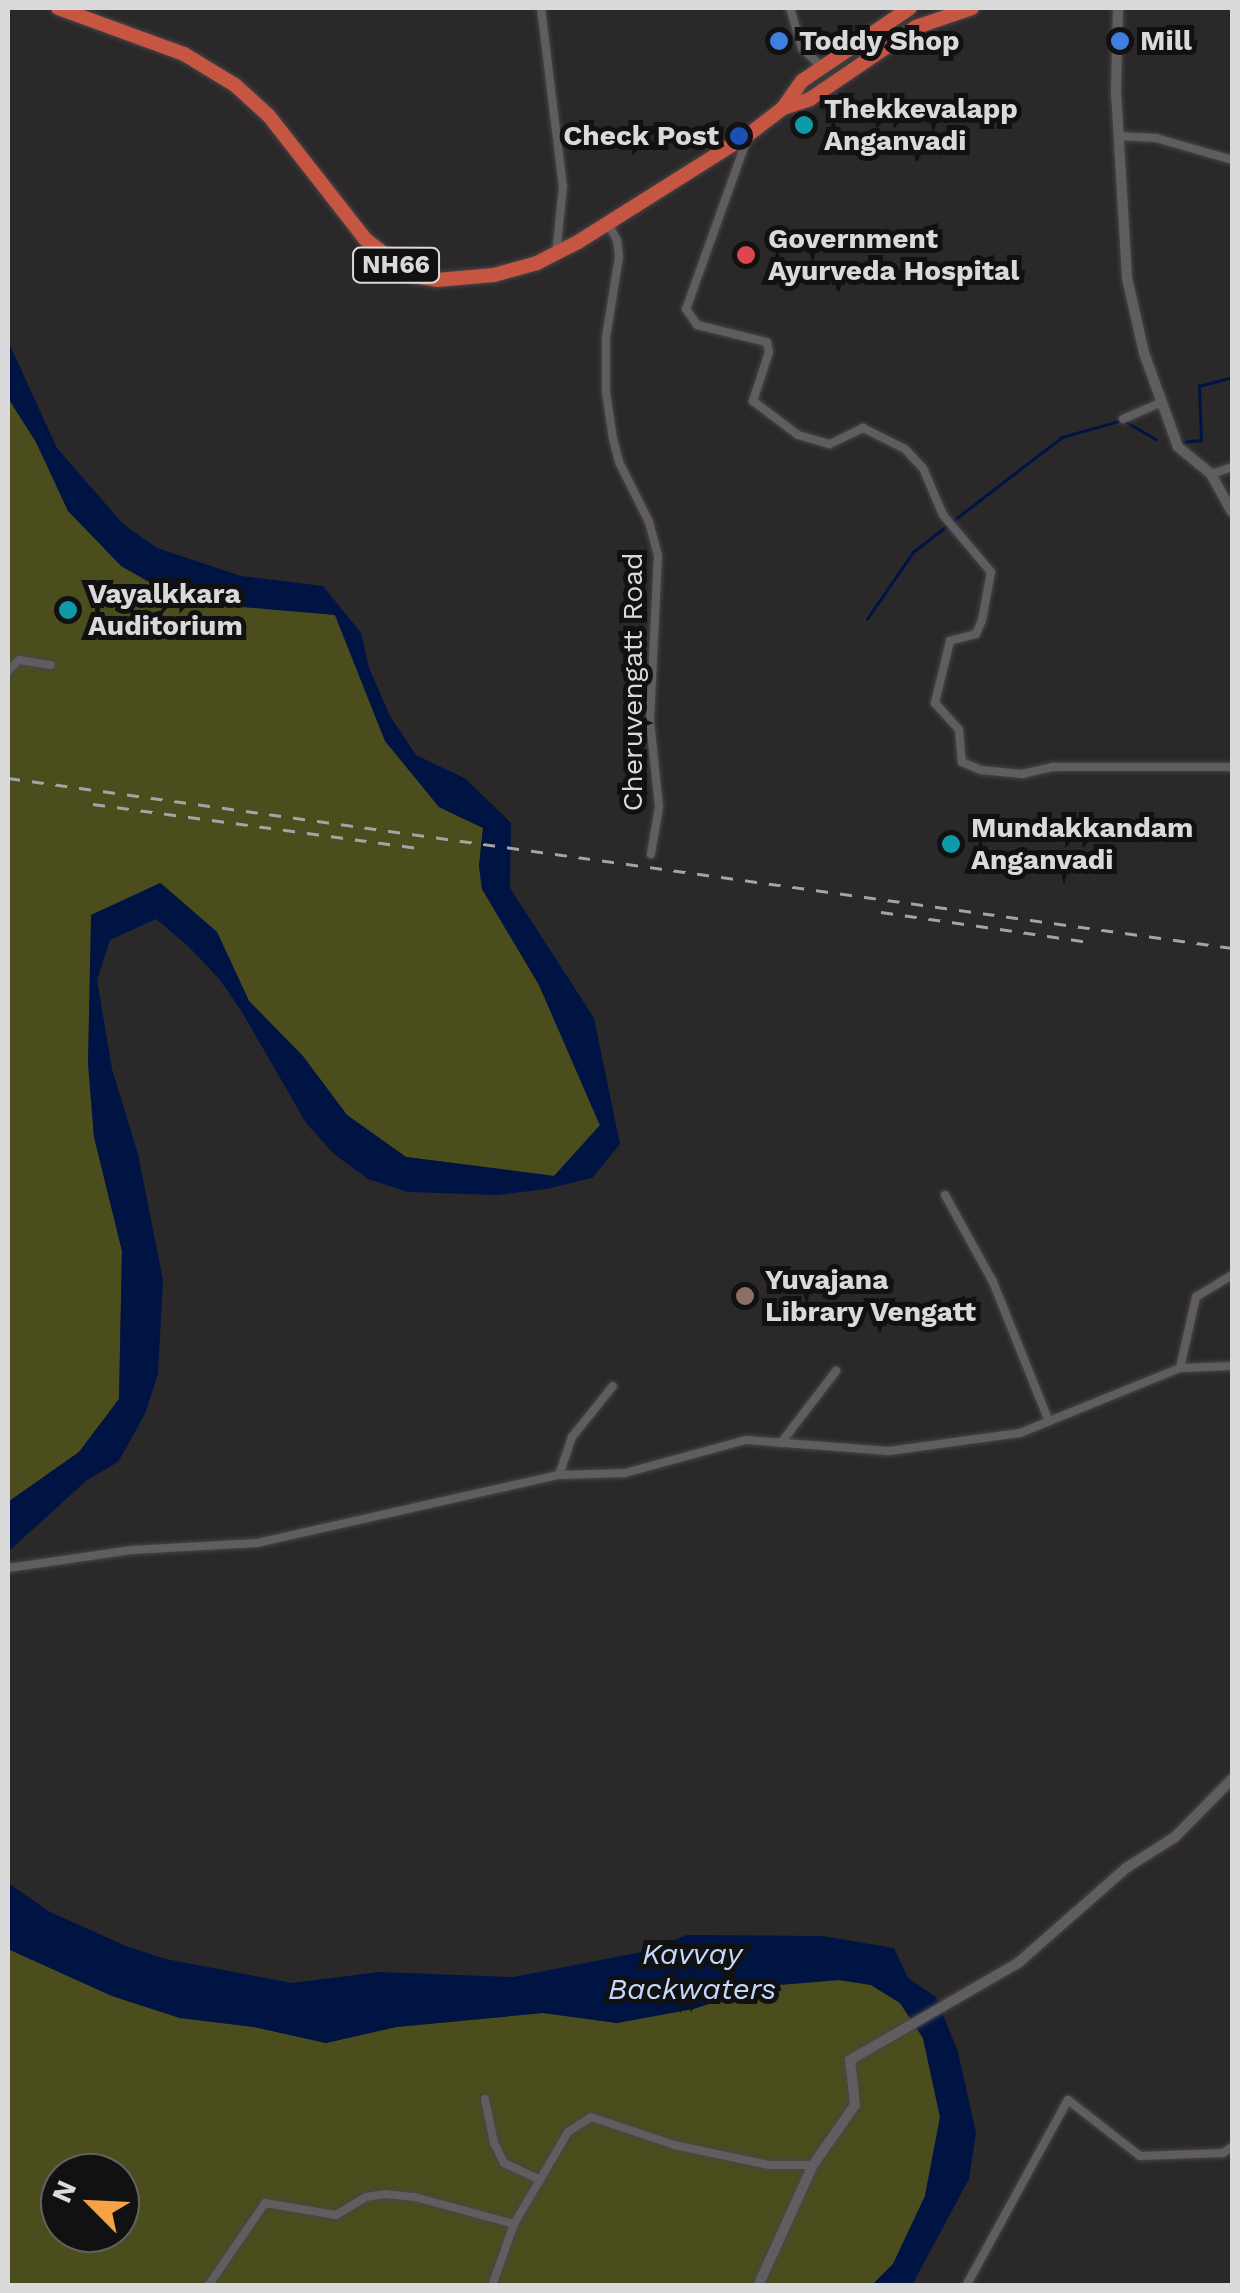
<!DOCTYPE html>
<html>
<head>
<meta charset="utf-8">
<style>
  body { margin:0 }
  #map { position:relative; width:1240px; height:2293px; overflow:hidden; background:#2b282a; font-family:"Work Sans",sans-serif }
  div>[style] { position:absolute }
  .green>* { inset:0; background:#4b4d1d }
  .water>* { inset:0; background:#001444 }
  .stream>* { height:2.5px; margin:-1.25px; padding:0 1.25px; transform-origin:1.25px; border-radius:1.25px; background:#001444 }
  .roads { filter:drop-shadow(0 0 2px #474547) drop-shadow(0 0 2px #474547) }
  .minor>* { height:8px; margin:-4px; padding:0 4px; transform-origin:4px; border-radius:4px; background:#605d60 }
  .tertiary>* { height:10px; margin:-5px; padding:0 5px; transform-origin:5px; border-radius:5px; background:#605d60 }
  .trunk>* { height:14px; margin:-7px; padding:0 7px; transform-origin:7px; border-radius:7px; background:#c65642 }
  .rail>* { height:2.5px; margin-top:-1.25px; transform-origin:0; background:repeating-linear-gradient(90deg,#a5a3a4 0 12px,transparent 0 24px) }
  .dots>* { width:28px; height:28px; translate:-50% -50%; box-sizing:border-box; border:5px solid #121112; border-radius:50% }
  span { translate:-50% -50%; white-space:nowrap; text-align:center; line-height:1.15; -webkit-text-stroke:10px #121112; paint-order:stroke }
  .shield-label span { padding:2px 8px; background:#121112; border:2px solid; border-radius:8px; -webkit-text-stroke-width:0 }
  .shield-label { font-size:25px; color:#dbdadb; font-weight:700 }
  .poi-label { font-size:28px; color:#dbdadb; font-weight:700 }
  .left { translate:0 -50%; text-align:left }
  .right { translate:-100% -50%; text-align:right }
  .street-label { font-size:28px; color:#dbdadb }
  .water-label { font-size:30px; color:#c5d9fa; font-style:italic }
  .frame { position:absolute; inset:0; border:10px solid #dbdadb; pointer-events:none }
  .north { position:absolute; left:40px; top:2153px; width:100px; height:100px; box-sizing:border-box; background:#121112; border:2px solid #626162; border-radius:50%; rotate:294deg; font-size:28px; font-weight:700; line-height:40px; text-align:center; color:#dbdadb }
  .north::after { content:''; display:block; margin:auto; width:35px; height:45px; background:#f5a345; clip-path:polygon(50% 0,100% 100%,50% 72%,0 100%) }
</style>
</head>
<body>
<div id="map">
  <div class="green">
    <i style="clip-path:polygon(8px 398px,36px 442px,68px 511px,261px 605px,335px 615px,385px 741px,439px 807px,483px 828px,479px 866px,482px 889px,539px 985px,600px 1126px,554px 1176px,406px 1157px,347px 1115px,302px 1056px,249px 1001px,217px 932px,161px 883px,92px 915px,88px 1063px,94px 1137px,122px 1251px,119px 1399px,79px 1452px,8px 1502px)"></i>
    <i style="clip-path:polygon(evenodd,8px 1949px,112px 1996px,180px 2018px,254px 2027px,326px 2043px,396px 2027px,543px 2013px,617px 2023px,693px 2009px,766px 1986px,839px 1980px,871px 1985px,900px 2003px,923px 2038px,940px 2117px,925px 2196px,893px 2264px,872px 2285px,8px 2286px,8px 1949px,60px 2173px,120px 2173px,120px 2233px,60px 2233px,60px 2173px)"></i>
  </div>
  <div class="water">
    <i style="clip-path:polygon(8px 341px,57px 448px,123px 524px,157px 548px,241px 576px,323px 586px,361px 633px,369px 668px,390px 716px,416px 755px,466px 779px,511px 823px,510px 888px,594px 1018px,620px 1144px,592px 1178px,546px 1189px,497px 1195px,408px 1192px,368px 1179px,334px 1154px,306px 1123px,242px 1012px,220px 980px,189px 947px,156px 919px,110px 940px,97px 980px,112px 1069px,138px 1154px,163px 1280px,158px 1374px,145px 1414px,118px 1462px,87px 1480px,8px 1552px,8px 1502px,79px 1452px,119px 1399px,122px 1251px,94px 1137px,88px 1063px,91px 915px,160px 883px,217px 932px,249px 1001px,303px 1056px,347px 1115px,406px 1157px,554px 1176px,600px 1125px,539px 985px,482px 889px,479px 866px,483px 828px,439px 807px,385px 741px,335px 615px,184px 602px,121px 566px,68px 511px,36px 442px,8px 398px)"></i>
    <i style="clip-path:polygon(8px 1883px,50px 1912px,126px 1946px,166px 1959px,292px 1983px,379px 1972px,513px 1977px,642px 1952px,687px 1935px,822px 1936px,894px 1948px,908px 1978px,936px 1997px,958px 2052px,976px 2133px,969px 2179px,912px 2285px,872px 2285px,893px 2264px,925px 2196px,940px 2117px,923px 2038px,900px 2003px,871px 1985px,839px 1980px,766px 1986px,693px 2009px,617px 2023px,543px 2013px,396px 2027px,326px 2043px,254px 2027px,180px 2018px,112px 1996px,8px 1949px)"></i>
  </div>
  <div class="stream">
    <i style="left:1182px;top:442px;width:19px;rotate:-6deg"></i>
    <i style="left:1201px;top:440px;width:54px;rotate:-92.1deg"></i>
    <i style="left:1199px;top:386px;width:34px;rotate:-15deg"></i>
    <i style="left:954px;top:520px;width:136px;rotate:-37.5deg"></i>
    <i style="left:1062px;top:437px;width:63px;rotate:-15.6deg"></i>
    <i style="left:1123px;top:420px;width:38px;rotate:30deg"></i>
    <i style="left:867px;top:619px;width:81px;rotate:-55.5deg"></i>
    <i style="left:913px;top:552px;width:44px;rotate:-37.6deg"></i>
  </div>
  <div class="roads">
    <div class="minor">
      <i style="left:541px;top:8px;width:179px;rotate:83deg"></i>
      <i style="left:563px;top:186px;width:69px;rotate:95.8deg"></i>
      <i style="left:790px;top:8px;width:42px;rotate:73.3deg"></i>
      <i style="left:802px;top:48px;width:28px;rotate:44deg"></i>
      <i style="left:1118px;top:136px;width:38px;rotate:3deg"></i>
      <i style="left:1156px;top:138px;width:79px;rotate:16.1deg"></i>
      <i style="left:747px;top:139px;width:181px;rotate:109.7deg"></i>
      <i style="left:686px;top:309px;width:19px;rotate:55deg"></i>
      <i style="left:697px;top:325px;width:72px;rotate:13.7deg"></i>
      <i style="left:767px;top:342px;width:10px;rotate:79deg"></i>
      <i style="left:769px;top:352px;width:52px;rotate:108.1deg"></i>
      <i style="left:753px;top:401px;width:56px;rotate:37.1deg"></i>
      <i style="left:798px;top:435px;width:33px;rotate:16deg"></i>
      <i style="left:830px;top:444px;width:37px;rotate:-26deg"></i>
      <i style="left:863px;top:428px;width:47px;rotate:26.6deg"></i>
      <i style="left:905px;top:449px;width:26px;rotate:47deg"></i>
      <i style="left:923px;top:468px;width:51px;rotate:66.9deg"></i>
      <i style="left:943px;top:515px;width:75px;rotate:49.9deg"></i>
      <i style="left:991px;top:572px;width:49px;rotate:100.6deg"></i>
      <i style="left:982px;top:620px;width:15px;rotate:113deg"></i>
      <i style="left:976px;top:634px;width:27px;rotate:165deg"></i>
      <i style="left:950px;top:641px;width:64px;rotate:103.6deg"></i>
      <i style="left:935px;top:703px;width:36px;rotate:48deg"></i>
      <i style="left:959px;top:730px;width:32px;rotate:85deg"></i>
      <i style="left:962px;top:762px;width:21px;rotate:23deg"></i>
      <i style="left:981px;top:770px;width:41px;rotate:5.6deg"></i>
      <i style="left:1022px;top:774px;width:32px;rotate:-13deg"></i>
      <i style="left:1053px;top:767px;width:179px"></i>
      <i style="left:607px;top:222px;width:21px;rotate:61deg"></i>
      <i style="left:617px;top:240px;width:17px;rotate:83deg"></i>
      <i style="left:619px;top:257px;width:81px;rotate:99.2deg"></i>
      <i style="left:606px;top:337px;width:55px;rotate:90deg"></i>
      <i style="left:606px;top:392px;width:48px;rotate:81.5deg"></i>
      <i style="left:613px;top:439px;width:24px;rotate:75deg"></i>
      <i style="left:619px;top:462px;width:67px;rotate:63.4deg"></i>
      <i style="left:649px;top:522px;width:35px;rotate:75deg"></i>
      <i style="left:658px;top:556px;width:165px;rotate:92.8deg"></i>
      <i style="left:650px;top:721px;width:86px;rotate:84deg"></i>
      <i style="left:659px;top:807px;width:48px;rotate:99.7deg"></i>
      <i style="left:1123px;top:419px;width:40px;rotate:-23.4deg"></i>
      <i style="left:1211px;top:474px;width:22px;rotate:-18deg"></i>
      <i style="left:8px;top:671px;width:16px;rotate:-45deg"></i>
      <i style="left:19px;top:660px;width:32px;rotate:9deg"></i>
      <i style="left:945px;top:1195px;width:99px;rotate:61.1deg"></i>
      <i style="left:993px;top:1282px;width:150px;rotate:68.1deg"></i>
      <i style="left:1180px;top:1368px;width:73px;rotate:-77.3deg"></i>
      <i style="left:1196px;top:1297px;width:42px;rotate:-31.4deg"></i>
      <i style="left:781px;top:1443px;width:91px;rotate:-52.6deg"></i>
      <i style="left:559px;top:1475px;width:66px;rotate:-1.7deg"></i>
      <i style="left:625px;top:1473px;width:125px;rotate:-15.3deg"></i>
      <i style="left:746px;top:1440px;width:143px;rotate:4.4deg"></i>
      <i style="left:889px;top:1451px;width:132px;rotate:-7.8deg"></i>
      <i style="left:1020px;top:1433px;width:173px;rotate:-22.1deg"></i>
      <i style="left:1180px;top:1368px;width:52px;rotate:-2.2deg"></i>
      <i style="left:8px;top:1568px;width:125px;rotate:-8.3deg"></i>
      <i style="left:132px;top:1550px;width:125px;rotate:-3.2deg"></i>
      <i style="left:257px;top:1543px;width:310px;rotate:-12.7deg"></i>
      <i style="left:559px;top:1475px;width:40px;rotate:-71.1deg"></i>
      <i style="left:572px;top:1437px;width:65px;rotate:-51.2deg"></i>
      <i style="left:485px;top:2099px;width:45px;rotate:78.4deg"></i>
      <i style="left:494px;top:2143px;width:22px;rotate:63deg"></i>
      <i style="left:504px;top:2163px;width:40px;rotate:25deg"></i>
      <i style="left:208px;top:2286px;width:101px;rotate:-55.5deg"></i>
      <i style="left:265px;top:2203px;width:72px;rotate:9.6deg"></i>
      <i style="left:336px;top:2215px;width:35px;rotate:-31deg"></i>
      <i style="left:366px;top:2197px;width:19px;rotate:-9deg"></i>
      <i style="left:385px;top:2194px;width:30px;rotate:6deg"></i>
      <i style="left:415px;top:2197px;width:103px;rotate:15.3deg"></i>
      <i style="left:514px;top:2224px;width:107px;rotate:-59.6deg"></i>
      <i style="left:568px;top:2132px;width:27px;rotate:-33deg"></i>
      <i style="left:591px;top:2117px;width:88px;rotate:18.6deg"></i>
      <i style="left:674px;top:2145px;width:97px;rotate:11.9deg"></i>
      <i style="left:769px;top:2165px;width:44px"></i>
      <i style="left:492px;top:2286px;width:66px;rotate:-70.5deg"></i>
      <i style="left:966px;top:2286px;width:212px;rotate:-61.3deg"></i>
      <i style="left:1068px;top:2100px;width:91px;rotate:37.9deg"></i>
      <i style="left:1140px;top:2156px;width:83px;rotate:-2.1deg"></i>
      <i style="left:1223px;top:2153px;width:11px;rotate:-34deg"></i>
    </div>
    <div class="tertiary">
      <i style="left:1118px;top:8px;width:84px;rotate:91.4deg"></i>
      <i style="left:1116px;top:92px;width:186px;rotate:86.6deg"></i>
      <i style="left:1127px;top:278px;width:77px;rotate:77.2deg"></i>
      <i style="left:1144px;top:353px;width:100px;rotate:70.1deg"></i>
      <i style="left:1178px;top:447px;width:43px;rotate:39.3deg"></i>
      <i style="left:1211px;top:474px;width:43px;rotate:61.1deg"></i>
      <i style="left:758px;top:2286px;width:133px;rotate:-65.6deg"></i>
      <i style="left:813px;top:2165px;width:73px;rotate:-55deg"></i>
      <i style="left:855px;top:2105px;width:45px;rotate:-96.3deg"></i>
      <i style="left:850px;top:2060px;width:194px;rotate:-30deg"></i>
      <i style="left:1018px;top:1963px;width:144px;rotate:-41.3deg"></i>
      <i style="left:1126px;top:1868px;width:58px;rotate:-32.3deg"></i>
      <i style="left:1175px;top:1837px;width:81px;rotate:-45.5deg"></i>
    </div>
    <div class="trunk">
      <i style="left:58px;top:8px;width:134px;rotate:20.1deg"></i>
      <i style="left:184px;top:54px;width:60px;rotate:31.3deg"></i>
      <i style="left:235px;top:85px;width:46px;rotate:42.4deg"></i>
      <i style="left:269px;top:116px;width:156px;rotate:52deg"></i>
      <i style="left:365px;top:239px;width:61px;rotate:37.6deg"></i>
      <i style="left:413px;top:276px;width:24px;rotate:9deg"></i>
      <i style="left:437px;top:280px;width:57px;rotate:-5deg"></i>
      <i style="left:494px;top:275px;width:45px;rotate:-15.6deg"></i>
      <i style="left:537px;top:263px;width:46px;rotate:-27.1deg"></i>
      <i style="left:578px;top:242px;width:201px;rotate:-32.2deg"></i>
      <i style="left:748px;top:135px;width:44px;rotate:-37.6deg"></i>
      <i style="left:783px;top:108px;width:33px;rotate:-55deg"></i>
      <i style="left:802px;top:81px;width:130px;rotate:-34.1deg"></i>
      <i style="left:783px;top:108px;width:28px;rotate:-18deg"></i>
      <i style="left:810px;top:99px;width:128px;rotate:-34.2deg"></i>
      <i style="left:916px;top:27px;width:59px;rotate:-18.7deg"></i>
    </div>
  </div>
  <div class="rail">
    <i style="left:8px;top:778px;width:1236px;rotate:7.91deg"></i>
    <i style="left:93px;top:804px;width:330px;rotate:7.7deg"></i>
    <i style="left:881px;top:912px;width:210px;rotate:8.2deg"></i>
  </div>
  <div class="dots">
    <i style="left:779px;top:41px;background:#3f7fe0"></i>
    <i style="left:1120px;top:41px;background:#3f7fe0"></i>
    <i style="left:804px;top:125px;background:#0f9aa8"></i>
    <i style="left:739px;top:136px;background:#1a4fb4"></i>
    <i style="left:746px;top:255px;background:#e0444e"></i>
    <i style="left:68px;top:610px;background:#0f9aa8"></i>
    <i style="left:951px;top:844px;background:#0f9aa8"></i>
    <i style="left:745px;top:1296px;background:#8d6e63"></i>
  </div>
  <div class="shield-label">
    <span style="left:396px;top:265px">NH66</span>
  </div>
  <div class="poi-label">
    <span class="left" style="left:799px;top:41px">Toddy Shop</span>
    <span class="left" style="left:1140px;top:41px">Mill</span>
    <span class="left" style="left:824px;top:125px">Thekkevalapp<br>Anganvadi</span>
    <span class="right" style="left:719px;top:136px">Check Post</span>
    <span class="left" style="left:768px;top:255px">Government<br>Ayurveda Hospital</span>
    <span class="left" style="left:88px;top:610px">Vayalkkara<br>Auditorium</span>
    <span class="left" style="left:971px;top:844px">Mundakkandam<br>Anganvadi</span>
    <span class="left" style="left:765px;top:1296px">Yuvajana<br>Library Vengatt</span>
  </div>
  <div class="street-label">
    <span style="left:633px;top:682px;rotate:-90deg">Cheruvengatt Road</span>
  </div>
  <div class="water-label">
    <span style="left:692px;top:1971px">Kavvay<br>Backwaters</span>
  </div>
  <div class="frame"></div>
  <div class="north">N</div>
</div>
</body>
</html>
